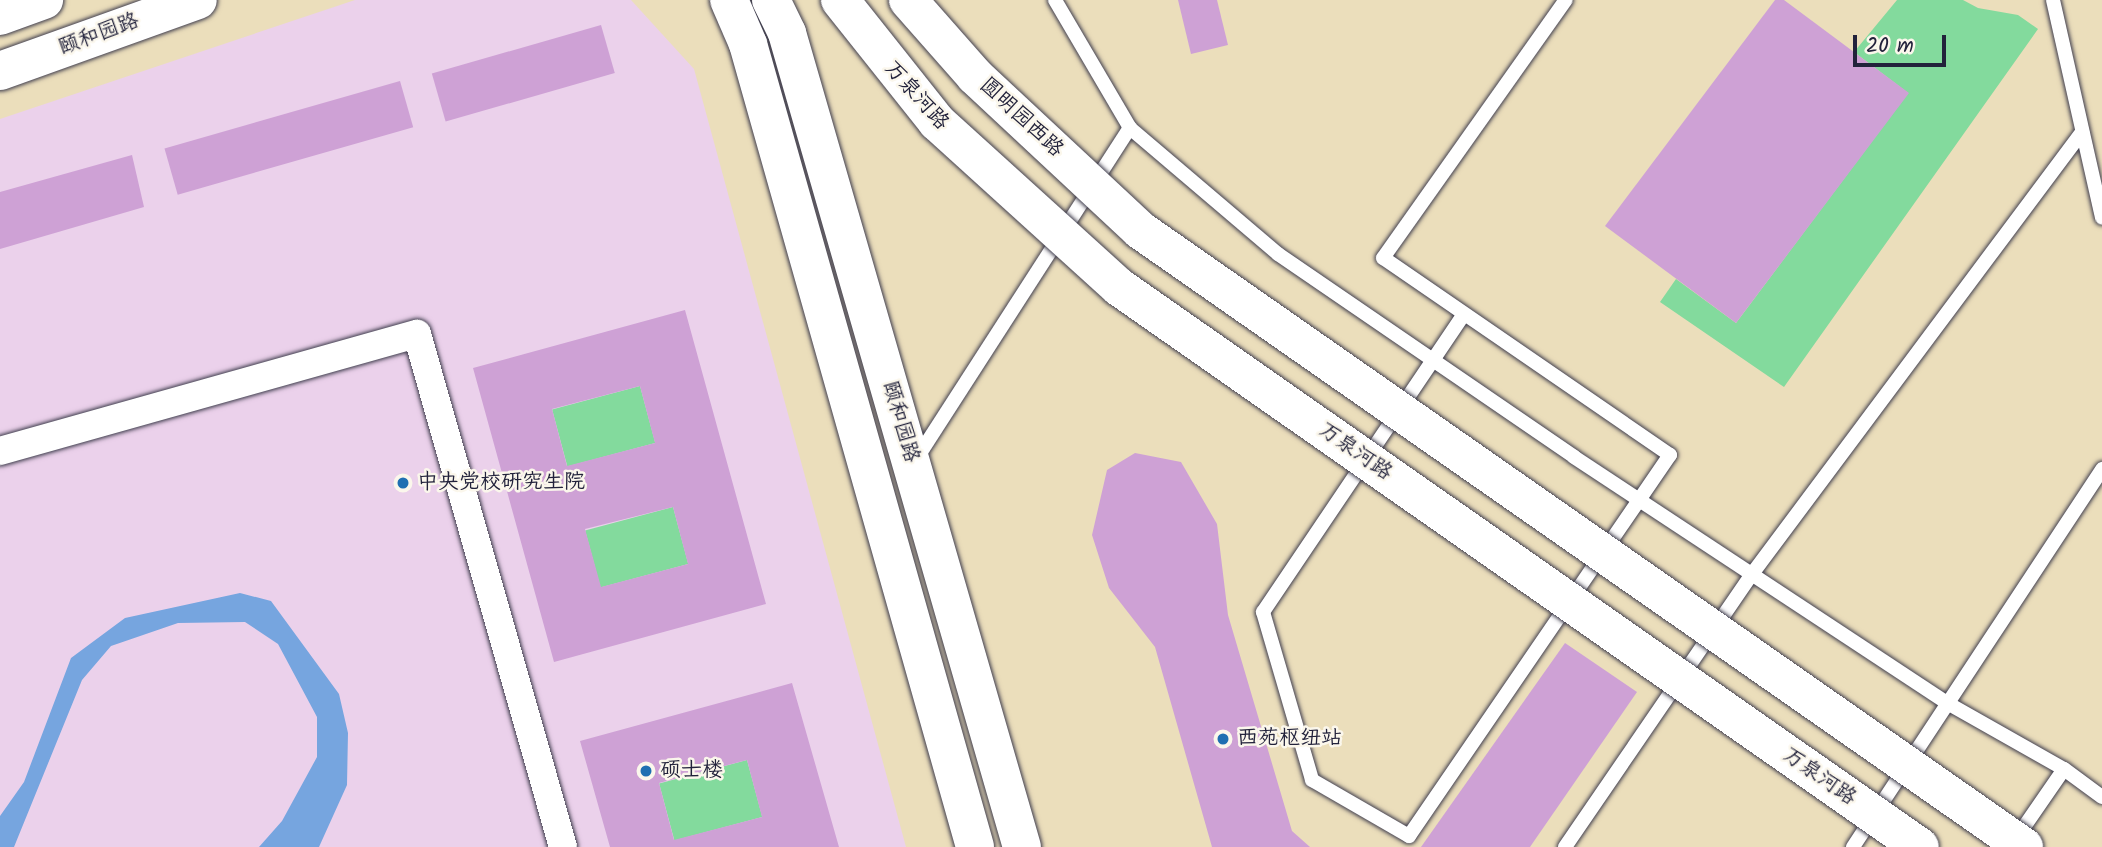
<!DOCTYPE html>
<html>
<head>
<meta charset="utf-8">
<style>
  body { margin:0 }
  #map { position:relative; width:2102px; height:847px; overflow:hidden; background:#ebdebb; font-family:Kalam,"LXGW WenKai TC",sans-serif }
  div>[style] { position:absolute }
  .built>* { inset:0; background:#ebd1eb }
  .green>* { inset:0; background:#83da9d; transform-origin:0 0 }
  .water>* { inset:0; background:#76a5df }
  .building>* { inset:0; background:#cea1d5; transform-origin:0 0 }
  .roads { filter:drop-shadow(0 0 2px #403e4e) drop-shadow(0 0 2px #403e4e) }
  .service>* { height:14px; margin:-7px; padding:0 7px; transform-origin:7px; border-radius:7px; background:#fff }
  .minor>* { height:28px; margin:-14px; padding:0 14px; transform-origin:14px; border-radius:14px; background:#fff }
  .secondary>* { height:38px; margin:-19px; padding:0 19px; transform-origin:19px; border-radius:19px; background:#fff }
  .bridges { filter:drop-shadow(0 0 2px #403e4e) drop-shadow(0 0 2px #403e4e) }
  .trunk-bridge>* { height:38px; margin:-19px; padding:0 19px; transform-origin:19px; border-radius:19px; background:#fff }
  .dots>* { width:19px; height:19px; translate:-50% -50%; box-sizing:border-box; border:4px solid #fbf7ec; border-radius:50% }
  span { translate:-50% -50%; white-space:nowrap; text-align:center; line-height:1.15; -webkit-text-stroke:5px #fbf7ec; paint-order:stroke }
  .street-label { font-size:21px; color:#22223b }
  .poi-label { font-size:21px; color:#22223b }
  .left { translate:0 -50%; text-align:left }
  .scale { position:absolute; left:1853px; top:35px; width:93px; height:32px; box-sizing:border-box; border:4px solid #22223b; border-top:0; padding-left:9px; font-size:21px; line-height:24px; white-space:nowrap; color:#22223b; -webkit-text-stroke:5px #fbf7ec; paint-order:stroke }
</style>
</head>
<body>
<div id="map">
  <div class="built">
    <i style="clip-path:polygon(355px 0,631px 0,694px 69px,906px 847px,0 847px,0 119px)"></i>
  </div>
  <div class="green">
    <i style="clip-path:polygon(1897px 0,1963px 0,1978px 8px,2018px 15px,2038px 29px,1784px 387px,1660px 302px,1676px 279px,1736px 323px,1908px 93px,1854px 52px)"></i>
    <i style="left:640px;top:386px;width:59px;height:91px;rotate:75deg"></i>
    <i style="left:673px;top:507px;width:59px;height:91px;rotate:75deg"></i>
    <i style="left:747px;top:760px;width:59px;height:91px;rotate:75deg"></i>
  </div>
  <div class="water">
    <i style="clip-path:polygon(240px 593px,271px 601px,339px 694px,348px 733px,347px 785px,319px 847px,259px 847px,282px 821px,317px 757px,317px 717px,278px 644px,245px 622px,178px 623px,111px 646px,82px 680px,14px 847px,0 847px,0 816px,24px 782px,71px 658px,125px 618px)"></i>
  </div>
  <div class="building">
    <i style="clip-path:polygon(1178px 0,1217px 0,1228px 45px,1191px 54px)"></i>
    <i style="clip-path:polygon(1775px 0,1784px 0,1909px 93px,1736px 323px,1605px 226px)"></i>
    <i style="left:601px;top:25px;width:50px;height:176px;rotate:74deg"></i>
    <i style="left:400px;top:81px;width:48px;height:245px;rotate:74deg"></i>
    <i style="clip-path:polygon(132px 155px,144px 207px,0 249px,0 192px)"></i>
    <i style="clip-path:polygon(evenodd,685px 310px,766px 604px,554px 662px,473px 368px,685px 310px,640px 386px,655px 443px,567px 466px,552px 409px,640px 386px,685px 310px,673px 507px,688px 564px,601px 587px,585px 529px,673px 507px)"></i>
    <i style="clip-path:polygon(1135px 453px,1181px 462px,1217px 524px,1228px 615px,1292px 831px,1310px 847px,1212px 847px,1155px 647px,1109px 588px,1092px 535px,1107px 470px)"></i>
    <i style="clip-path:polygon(1565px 643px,1637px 692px,1530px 847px,1421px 847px)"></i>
    <i style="clip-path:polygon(evenodd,792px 683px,839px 847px,610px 847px,580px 741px,792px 683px,747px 760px,762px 817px,674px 840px,659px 783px,747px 760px)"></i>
  </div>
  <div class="roads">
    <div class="service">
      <i style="left:1055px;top:0;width:148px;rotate:59.6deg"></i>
      <i style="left:1130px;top:128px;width:194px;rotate:40.4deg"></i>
      <i style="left:1278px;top:254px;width:359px;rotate:34.4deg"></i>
      <i style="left:1574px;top:457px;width:449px;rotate:33.4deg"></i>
      <i style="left:1949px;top:704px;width:132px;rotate:29.5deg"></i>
      <i style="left:2064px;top:769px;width:47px;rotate:36.4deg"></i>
      <i style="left:2053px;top:0;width:223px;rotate:77.3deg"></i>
      <i style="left:1462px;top:317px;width:356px;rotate:124deg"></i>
      <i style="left:1263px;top:612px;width:175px;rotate:73.7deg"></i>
      <i style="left:1312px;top:780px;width:112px;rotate:30deg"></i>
      <i style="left:1409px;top:836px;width:462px;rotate:-55.6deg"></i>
      <i style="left:1670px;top:455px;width:348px;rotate:-145.5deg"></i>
      <i style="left:1383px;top:258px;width:316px;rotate:-54.7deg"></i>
      <i style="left:917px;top:458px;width:393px;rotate:-57.2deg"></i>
      <i style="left:2015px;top:840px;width:86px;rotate:-55.4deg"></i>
      <i style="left:1565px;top:847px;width:331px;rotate:-55.6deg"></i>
      <i style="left:1752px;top:574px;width:552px;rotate:-53.25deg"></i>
      <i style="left:1853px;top:847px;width:453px;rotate:-56.6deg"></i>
    </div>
    <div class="minor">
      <i style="left:0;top:451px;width:433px;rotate:-15.7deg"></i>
      <i style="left:417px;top:334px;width:533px;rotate:74.11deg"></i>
    </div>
    <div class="secondary">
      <i style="left:729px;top:0;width:48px;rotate:66.6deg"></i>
      <i style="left:748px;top:44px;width:834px;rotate:74.21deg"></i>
      <i style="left:771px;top:0;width:37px;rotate:64deg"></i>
      <i style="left:787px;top:33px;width:847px;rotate:73.9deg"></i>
      <i style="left:0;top:16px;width:47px;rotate:-20deg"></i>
      <i style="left:0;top:71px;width:210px;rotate:-19.7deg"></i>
    </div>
  </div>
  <div class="bridges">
    <div class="trunk-bridge">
      <i style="left:840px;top:0;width:156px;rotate:51.5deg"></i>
      <i style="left:937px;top:122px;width:246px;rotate:42.2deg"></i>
      <i style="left:1119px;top:287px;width:977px;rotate:34.96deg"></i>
      <i style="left:908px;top:0;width:101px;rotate:48.6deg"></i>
      <i style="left:975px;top:76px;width:226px;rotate:43deg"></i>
      <i style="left:1140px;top:230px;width:1078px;rotate:34.91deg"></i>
    </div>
  </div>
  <div class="dots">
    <i style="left:403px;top:483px;background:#1f6fb2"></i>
    <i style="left:1223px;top:739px;background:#1f6fb2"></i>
    <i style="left:646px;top:771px;background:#1f6fb2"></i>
  </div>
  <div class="street-label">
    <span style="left:99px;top:35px;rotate:-20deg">颐和园路</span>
    <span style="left:916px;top:96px;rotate:48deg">万泉河路</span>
    <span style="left:1021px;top:118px;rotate:43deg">圆明园西路</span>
    <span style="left:900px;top:422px;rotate:74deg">颐和园路</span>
    <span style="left:1355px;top:452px;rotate:35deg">万泉河路</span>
    <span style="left:1819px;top:777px;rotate:35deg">万泉河路</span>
  </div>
  <div class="poi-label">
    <span class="left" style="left:417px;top:483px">中央党校研究生院</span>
    <span class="left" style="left:1237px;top:739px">西苑枢纽站</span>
    <span class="left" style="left:660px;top:771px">硕士楼</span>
  </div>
  <div class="scale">20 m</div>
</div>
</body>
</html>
